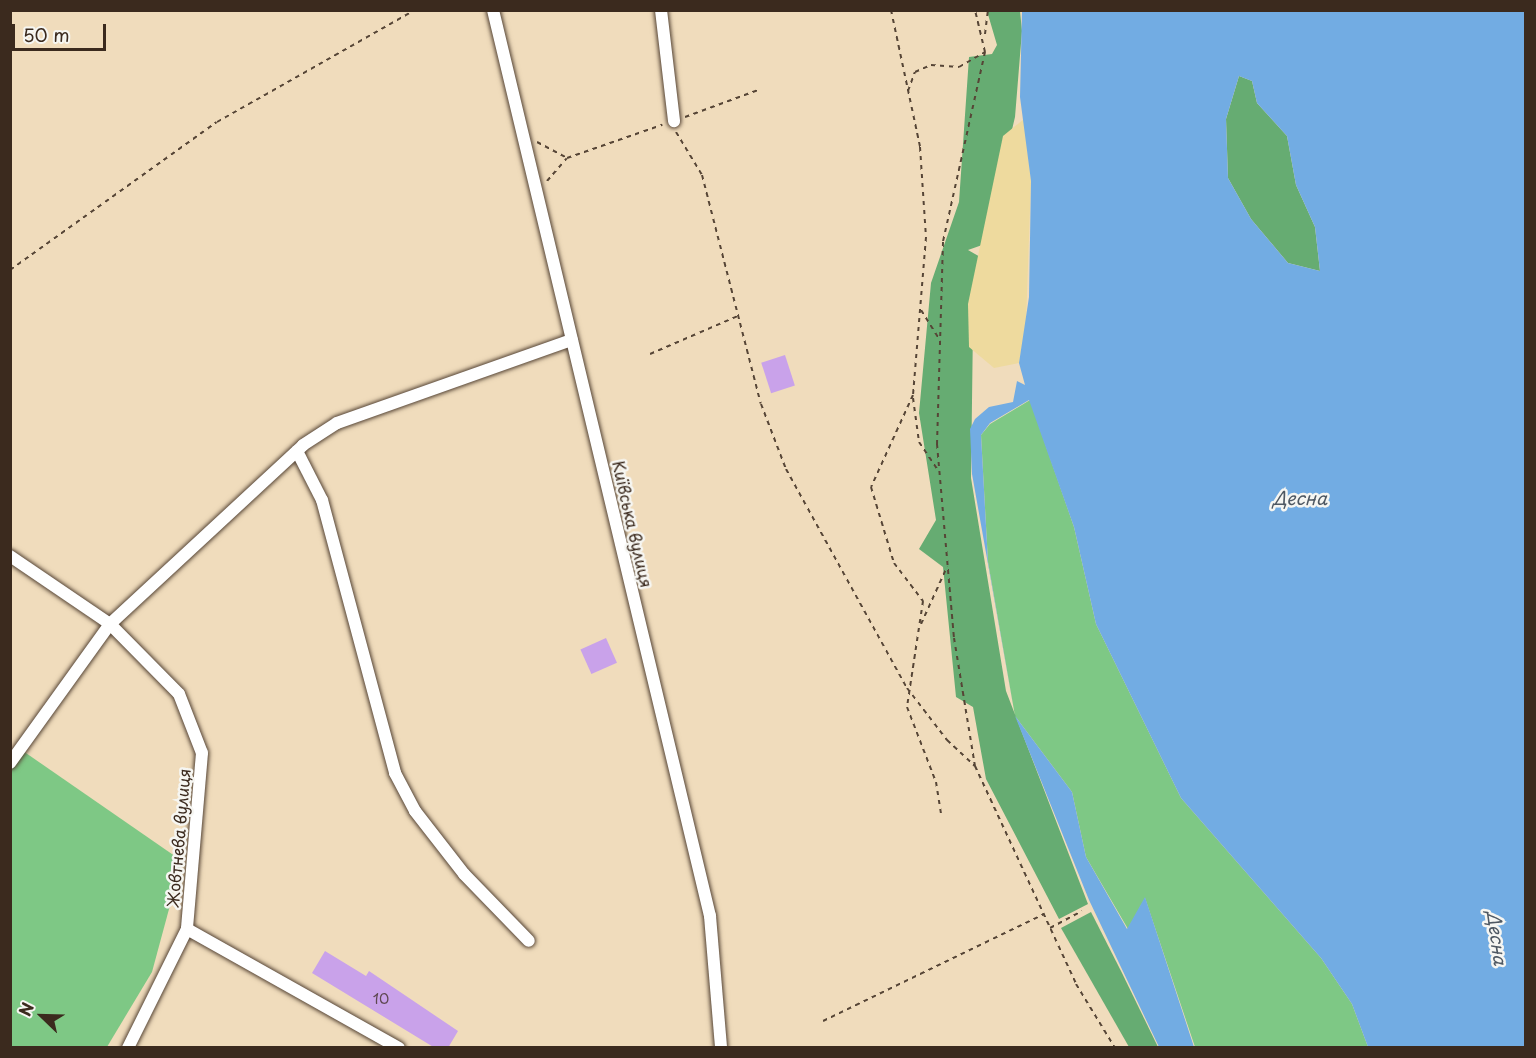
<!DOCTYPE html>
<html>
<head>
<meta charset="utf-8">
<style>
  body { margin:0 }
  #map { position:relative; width:1536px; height:1058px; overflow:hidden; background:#f0dcbc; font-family:"Playpen Sans",sans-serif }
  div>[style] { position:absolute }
  .green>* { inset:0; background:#7ec885 }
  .forest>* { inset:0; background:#66ac72 }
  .sand>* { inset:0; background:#eeda9e }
  .water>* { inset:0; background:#72ace3 }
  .building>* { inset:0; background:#c9a2ea; transform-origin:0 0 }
  .path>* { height:2px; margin-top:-1px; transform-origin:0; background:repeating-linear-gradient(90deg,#564536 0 4.5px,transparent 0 9px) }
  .roads { filter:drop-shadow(0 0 2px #564536) drop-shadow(0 0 2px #564536) }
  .minor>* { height:12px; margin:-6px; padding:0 6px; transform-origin:6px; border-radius:6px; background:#fff }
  span { translate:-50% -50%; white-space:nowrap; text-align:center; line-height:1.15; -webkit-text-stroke:5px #f6f6f2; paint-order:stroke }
  .number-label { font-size:14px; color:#5e4851 }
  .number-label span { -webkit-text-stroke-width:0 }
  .street-label { font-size:16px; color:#3b2a1e }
  .water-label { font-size:18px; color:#4e5863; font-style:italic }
  .frame { position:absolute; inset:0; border:12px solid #3b2a1e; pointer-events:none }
  .north { position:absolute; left:12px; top:986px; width:60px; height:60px; -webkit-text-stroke:4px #f6f6f2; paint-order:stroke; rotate:293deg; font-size:16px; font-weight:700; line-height:24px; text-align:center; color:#3b2a1e }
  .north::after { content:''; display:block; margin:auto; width:21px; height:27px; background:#3b2a1e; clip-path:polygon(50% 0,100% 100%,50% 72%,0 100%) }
  .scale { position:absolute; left:12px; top:24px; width:94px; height:27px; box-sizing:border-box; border:3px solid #3b2a1e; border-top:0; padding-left:8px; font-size:18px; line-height:21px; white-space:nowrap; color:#3b2a1e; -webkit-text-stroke:4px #f6f6f2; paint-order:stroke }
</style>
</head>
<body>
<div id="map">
  <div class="green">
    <i style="clip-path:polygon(1030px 400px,1074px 527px,1096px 624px,1181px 798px,1321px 958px,1352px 1004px,1368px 1047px,1195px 1047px,1145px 898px,1128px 929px,1086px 857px,1072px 792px,1015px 716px,988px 562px,981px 435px,990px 424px)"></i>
    <i style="clip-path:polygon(23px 751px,182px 861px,152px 972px,107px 1047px,11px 1047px,10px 771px)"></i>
  </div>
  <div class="forest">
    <i style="clip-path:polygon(987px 11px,1020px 11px,1022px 31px,1015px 117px,985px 244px,968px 250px,982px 258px,973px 325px,971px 478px,1006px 691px,1088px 904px,1059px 919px,986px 779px,973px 707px,956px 697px,943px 567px,919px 549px,936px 520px,919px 413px,931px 283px,959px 202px,969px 57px,992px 54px,997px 45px)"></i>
    <i style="clip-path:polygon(1239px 76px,1252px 81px,1257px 103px,1287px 136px,1296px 185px,1315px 227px,1320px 271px,1288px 263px,1251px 219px,1228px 178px,1226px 119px)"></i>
    <i style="clip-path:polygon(1091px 912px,1122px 973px,1158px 1047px,1129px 1047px,1061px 928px)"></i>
  </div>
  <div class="sand">
    <i style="clip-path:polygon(1024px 119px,1031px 181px,1026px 323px,1019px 363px,994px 368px,969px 347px,968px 304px,1003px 136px)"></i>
  </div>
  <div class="water">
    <i style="clip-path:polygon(evenodd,1022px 11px,1525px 11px,1525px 1047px,1368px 1047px,1352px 1004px,1321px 958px,1181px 798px,1096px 624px,1074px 527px,1029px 400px,990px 423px,981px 435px,988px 562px,1015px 716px,1072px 792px,1086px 857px,1127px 929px,1145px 897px,1194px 1047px,1159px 1047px,1089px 900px,1015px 716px,972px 474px,970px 429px,975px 419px,989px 407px,1013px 402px,1017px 381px,1025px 385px,1019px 363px,1029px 297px,1031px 181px,1020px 97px,1022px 11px,1239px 76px,1252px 81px,1257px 103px,1287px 136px,1296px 185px,1315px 227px,1320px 271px,1288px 263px,1251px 219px,1228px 178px,1226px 119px,1239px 76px)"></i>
  </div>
  <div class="building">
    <i style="left:785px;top:355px;width:32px;height:25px;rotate:72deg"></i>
    <i style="left:606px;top:638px;width:27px;height:28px;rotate:66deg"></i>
    <i style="clip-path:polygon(325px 951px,366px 976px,369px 971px,458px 1031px,448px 1048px,435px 1048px,312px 973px)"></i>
  </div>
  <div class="path">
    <i style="left:891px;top:10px;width:140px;rotate:78deg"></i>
    <i style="left:920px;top:147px;width:90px;rotate:86.2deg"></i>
    <i style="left:926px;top:237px;width:159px;rotate:94.7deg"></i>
    <i style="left:913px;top:395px;width:101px;rotate:114.5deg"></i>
    <i style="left:871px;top:487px;width:79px;rotate:73.2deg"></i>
    <i style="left:894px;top:563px;width:48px;rotate:52.7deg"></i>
    <i style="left:923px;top:601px;width:107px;rotate:98.6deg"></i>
    <i style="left:907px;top:707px;width:80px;rotate:68.9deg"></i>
    <i style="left:936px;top:782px;width:32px;rotate:81deg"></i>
    <i style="left:985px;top:34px;width:24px;rotate:-83deg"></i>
    <i style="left:985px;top:52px;width:195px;rotate:102.5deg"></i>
    <i style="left:943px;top:242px;width:202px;rotate:91.7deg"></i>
    <i style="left:937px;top:444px;width:195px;rotate:85deg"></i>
    <i style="left:954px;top:638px;width:130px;rotate:80.7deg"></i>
    <i style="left:975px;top:766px;width:240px;rotate:65.1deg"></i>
    <i style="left:1076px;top:984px;width:75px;rotate:58.6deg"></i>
    <i style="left:908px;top:91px;width:20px;rotate:-70deg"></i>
    <i style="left:915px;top:72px;width:17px;rotate:-24deg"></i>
    <i style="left:931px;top:65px;width:28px;rotate:4deg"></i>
    <i style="left:959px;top:67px;width:30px;rotate:-30deg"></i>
    <i style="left:985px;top:52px;width:43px;rotate:-103.4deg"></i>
    <i style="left:685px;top:117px;width:78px;rotate:-20.3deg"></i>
    <i style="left:676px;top:132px;width:50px;rotate:58.8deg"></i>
    <i style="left:702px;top:175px;width:236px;rotate:75.6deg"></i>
    <i style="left:761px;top:404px;width:70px;rotate:69deg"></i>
    <i style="left:786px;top:469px;width:250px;rotate:61.1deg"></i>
    <i style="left:907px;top:688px;width:66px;rotate:52.4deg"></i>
    <i style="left:947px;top:740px;width:38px;rotate:43deg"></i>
    <i style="left:537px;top:142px;width:34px;rotate:28deg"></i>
    <i style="left:567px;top:158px;width:101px;rotate:-19.2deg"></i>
    <i style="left:547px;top:181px;width:30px;rotate:-49deg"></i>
    <i style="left:10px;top:270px;width:254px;rotate:-35.6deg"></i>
    <i style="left:217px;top:122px;width:227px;rotate:-29.5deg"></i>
    <i style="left:921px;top:310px;width:36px;rotate:58deg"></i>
    <i style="left:650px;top:354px;width:96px;rotate:-23.4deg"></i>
    <i style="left:913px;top:398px;width:44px;rotate:82.2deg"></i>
    <i style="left:919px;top:442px;width:34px;rotate:56deg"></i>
    <i style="left:921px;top:624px;width:63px;rotate:-65.5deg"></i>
    <i style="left:1050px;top:928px;width:36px;rotate:-28deg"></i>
    <i style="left:823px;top:1021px;width:246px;rotate:-25.8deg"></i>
  </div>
  <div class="roads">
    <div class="minor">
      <i style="left:493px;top:10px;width:932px;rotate:76.53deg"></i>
      <i style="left:710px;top:916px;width:132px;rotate:85.2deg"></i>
      <i style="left:661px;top:10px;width:112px;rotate:83.3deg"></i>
      <i style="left:297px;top:451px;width:55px;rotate:63deg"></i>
      <i style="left:322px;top:500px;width:283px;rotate:75deg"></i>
      <i style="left:395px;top:773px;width:43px;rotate:62.2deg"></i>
      <i style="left:415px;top:811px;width:80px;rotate:52.1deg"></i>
      <i style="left:464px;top:874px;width:93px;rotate:45.9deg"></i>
      <i style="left:10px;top:556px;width:121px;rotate:34.2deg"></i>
      <i style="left:110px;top:624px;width:98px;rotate:45.4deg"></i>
      <i style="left:179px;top:694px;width:63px;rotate:68.7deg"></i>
      <i style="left:202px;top:753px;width:177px;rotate:94.9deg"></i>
      <i style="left:187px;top:929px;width:133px;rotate:116.4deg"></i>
      <i style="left:10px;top:763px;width:171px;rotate:-54.3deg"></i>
      <i style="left:110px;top:624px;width:263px;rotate:-42.8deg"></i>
      <i style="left:303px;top:445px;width:40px;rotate:-32.9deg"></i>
      <i style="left:337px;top:423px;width:249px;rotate:-19.5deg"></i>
      <i style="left:187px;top:929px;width:243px;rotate:29.3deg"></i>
    </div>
  </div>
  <div class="number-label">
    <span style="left:381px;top:999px">10</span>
  </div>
  <div class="street-label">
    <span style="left:633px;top:524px;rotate:77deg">Київська вулиця</span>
    <span style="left:178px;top:838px;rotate:-85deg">Жовтнева вулиця</span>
  </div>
  <div class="water-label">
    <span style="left:1300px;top:498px">Десна</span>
    <span style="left:1497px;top:938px;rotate:82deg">Десна</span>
  </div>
  <div class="frame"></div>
  <div class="north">N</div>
  <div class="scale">50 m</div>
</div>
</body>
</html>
